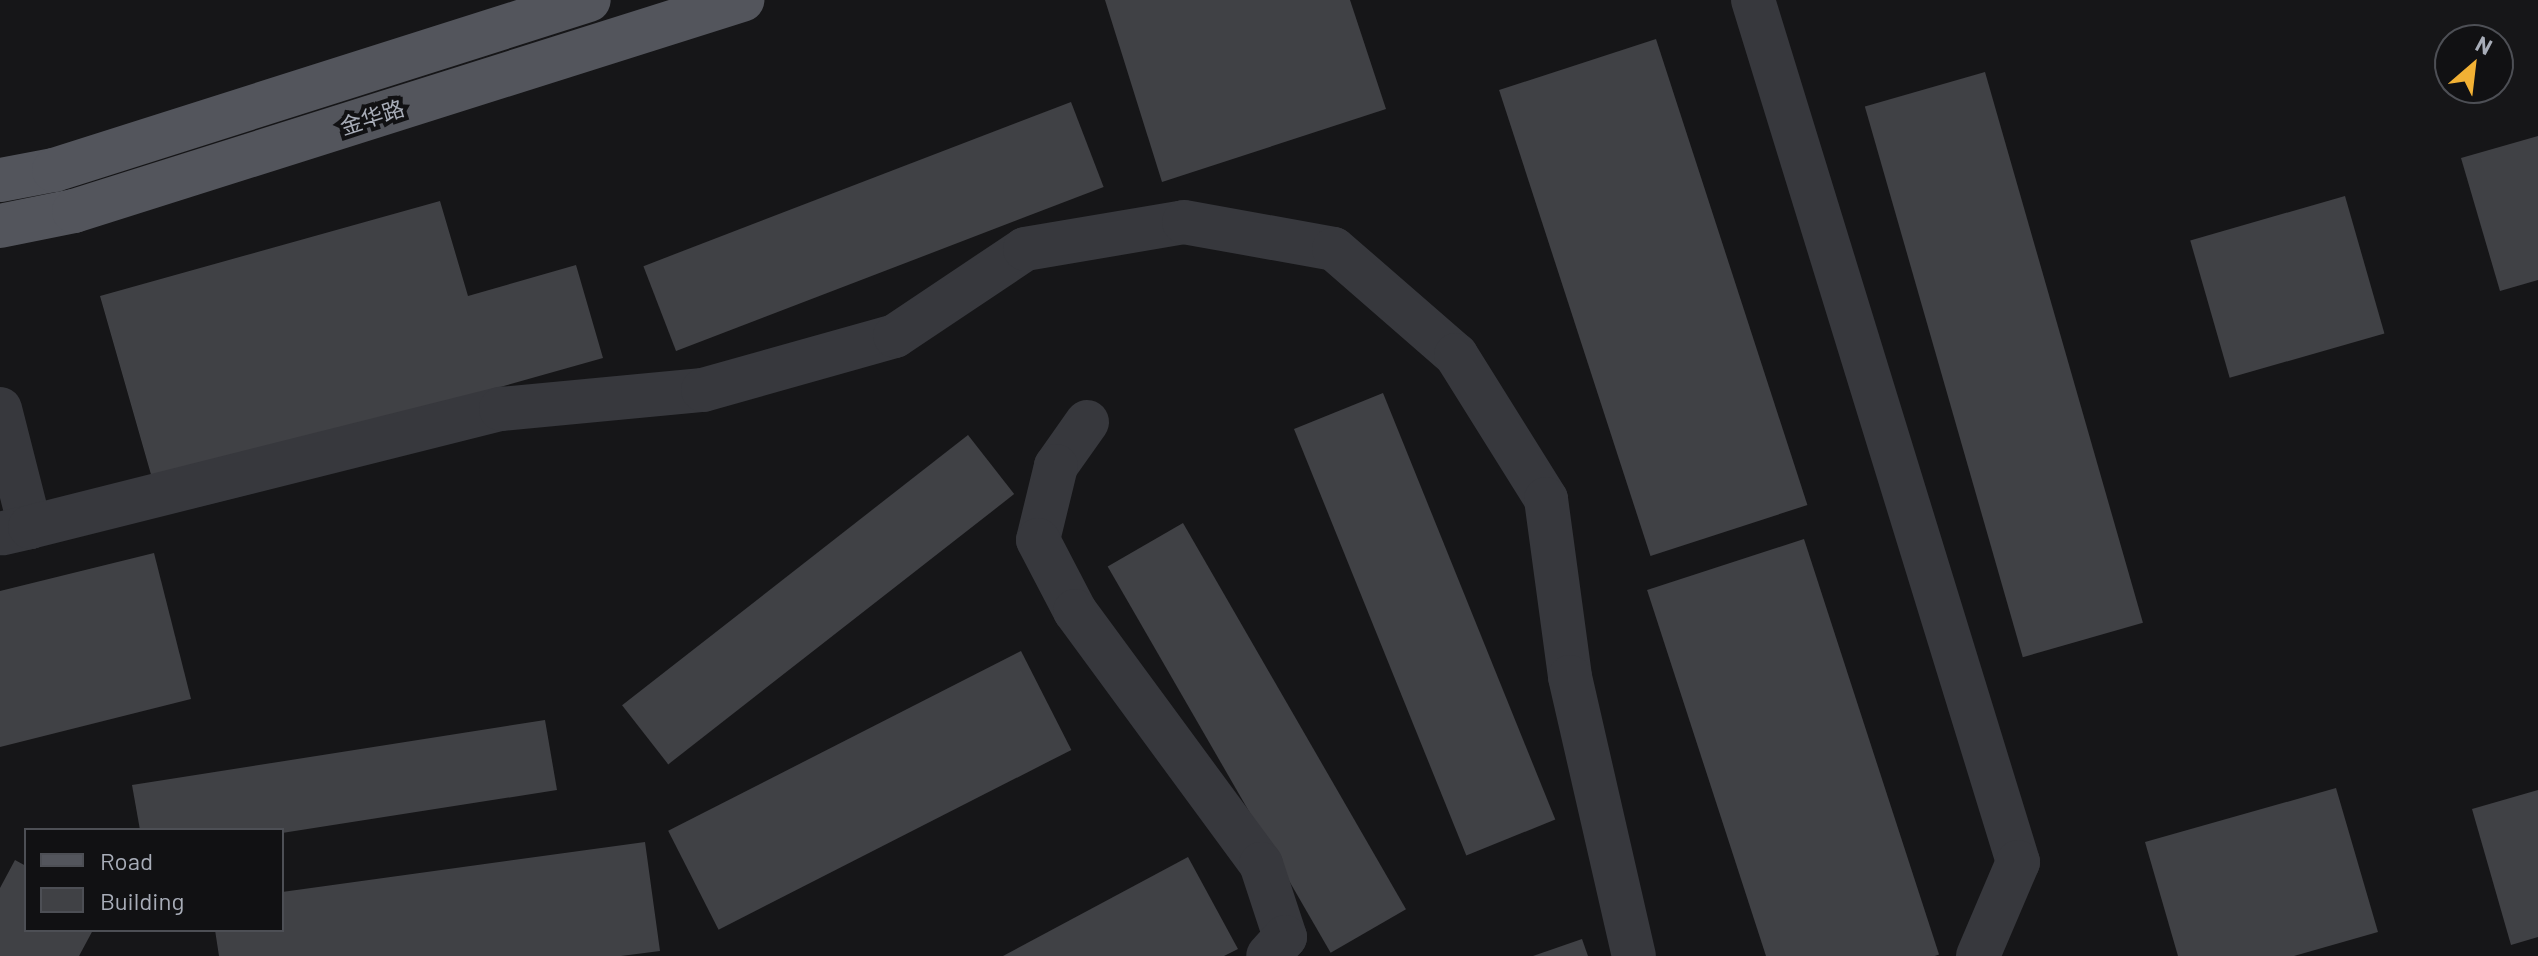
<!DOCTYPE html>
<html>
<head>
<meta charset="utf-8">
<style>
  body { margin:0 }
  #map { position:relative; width:2538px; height:956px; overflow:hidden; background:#161618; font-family:Barlow,"Noto Sans SC",sans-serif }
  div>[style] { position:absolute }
  .building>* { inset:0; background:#404145; transform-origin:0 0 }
  .minor>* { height:44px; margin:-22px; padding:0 22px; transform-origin:22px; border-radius:22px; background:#37383d }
  .major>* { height:44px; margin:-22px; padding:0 22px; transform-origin:22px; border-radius:22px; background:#53555c }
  span { translate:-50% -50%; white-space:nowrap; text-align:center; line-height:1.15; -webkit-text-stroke:8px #111113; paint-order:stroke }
  .street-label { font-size:22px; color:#a8adb8 }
  .legend { position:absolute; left:24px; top:828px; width:260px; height:104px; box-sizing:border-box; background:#111113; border:2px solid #4d4f55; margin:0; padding:10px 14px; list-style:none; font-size:24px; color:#a8adb8 }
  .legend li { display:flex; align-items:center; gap:16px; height:40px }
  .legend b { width:40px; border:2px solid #4d4f55 }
  .north { position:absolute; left:2434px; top:24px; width:80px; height:80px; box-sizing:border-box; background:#111113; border:2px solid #4d4f55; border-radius:50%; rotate:28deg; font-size:22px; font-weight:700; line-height:32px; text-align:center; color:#a8adb8 }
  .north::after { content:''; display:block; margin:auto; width:28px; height:36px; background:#f2b134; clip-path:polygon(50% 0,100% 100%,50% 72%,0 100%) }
</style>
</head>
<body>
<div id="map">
  <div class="building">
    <i style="clip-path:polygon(1105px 0,1350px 0,1386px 109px,1162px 182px)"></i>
    <i style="left:1656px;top:39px;width:490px;height:165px;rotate:72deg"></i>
    <i style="left:1985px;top:72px;width:573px;height:125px;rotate:74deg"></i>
    <i style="left:1071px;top:102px;width:91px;height:458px;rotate:69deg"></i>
    <i style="clip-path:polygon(2538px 136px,2538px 280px,2500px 291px,2461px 158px)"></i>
    <i style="left:2345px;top:196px;width:143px;height:161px;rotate:74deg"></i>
    <i style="clip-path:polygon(440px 201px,468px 296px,576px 265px,603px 358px,154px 485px,100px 296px)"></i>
    <i style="left:1383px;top:393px;width:460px;height:96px;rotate:68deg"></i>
    <i style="left:968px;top:435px;width:75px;height:439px;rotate:52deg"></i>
    <i style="left:1183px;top:523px;width:446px;height:87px;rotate:60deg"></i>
    <i style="left:1804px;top:539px;width:437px;height:165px;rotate:72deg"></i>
    <i style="clip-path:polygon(154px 553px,191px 699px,0 747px,0 591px)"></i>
    <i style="left:1021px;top:651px;width:111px;height:396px;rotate:63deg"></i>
    <i style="clip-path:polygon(545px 720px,557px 790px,282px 833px,140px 830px,132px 785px)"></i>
    <i style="clip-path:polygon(2336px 788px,2378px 932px,2294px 956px,2178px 956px,2145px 842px)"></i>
    <i style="clip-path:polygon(2538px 790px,2538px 937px,2511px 945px,2472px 809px)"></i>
    <i style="clip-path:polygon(645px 842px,660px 951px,621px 956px,219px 956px,215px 930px,282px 930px,282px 892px)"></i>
    <i style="clip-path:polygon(1188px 857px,1238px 949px,1224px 956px,1003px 956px)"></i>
    <i style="clip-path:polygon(15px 860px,26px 866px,26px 930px,93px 930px,79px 956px,0 956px,0 888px)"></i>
    <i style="clip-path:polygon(1582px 939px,1588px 956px,1533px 956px)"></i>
  </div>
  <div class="minor">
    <i style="left:1753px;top:0;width:902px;rotate:72.91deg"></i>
    <i style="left:2018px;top:862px;width:102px;rotate:113.1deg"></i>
    <i style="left:0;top:409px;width:122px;rotate:75.7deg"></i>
    <i style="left:30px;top:527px;width:28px;rotate:167deg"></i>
    <i style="left:1087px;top:422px;width:54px;rotate:125.2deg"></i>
    <i style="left:1056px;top:466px;width:76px;rotate:103.7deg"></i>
    <i style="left:1038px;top:540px;width:80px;rotate:62.5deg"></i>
    <i style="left:1075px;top:611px;width:314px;rotate:53.7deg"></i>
    <i style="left:1261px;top:864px;width:77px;rotate:71.8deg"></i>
    <i style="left:1285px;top:937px;width:25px;rotate:132deg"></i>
    <i style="left:30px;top:527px;width:486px;rotate:-14.1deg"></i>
    <i style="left:501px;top:409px;width:203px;rotate:-5.4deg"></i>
    <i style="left:703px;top:390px;width:199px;rotate:-15.7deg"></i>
    <i style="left:895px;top:336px;width:156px;rotate:-33.8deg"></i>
    <i style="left:1025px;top:249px;width:161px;rotate:-9.6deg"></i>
    <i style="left:1184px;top:222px;width:152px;rotate:10.2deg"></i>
    <i style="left:1334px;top:249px;width:162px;rotate:41deg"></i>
    <i style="left:1456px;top:355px;width:170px;rotate:58deg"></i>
    <i style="left:1546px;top:499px;width:180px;rotate:82.3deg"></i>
    <i style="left:1570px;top:677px;width:286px;rotate:77.1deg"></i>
  </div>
  <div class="major">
    <i style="left:0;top:180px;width:55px;rotate:-10.5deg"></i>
    <i style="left:54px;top:170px;width:561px;rotate:-17.63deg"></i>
    <i style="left:0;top:226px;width:76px;rotate:-11.5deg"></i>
    <i style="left:74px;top:211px;width:701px;rotate:-17.53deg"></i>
  </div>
  <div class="street-label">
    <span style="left:372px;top:117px;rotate:-18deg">金华路</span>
  </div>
  <ul class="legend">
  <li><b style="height:10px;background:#53555c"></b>Road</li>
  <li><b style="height:22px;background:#404145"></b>Building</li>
  </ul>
  <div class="north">N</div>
</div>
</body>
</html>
